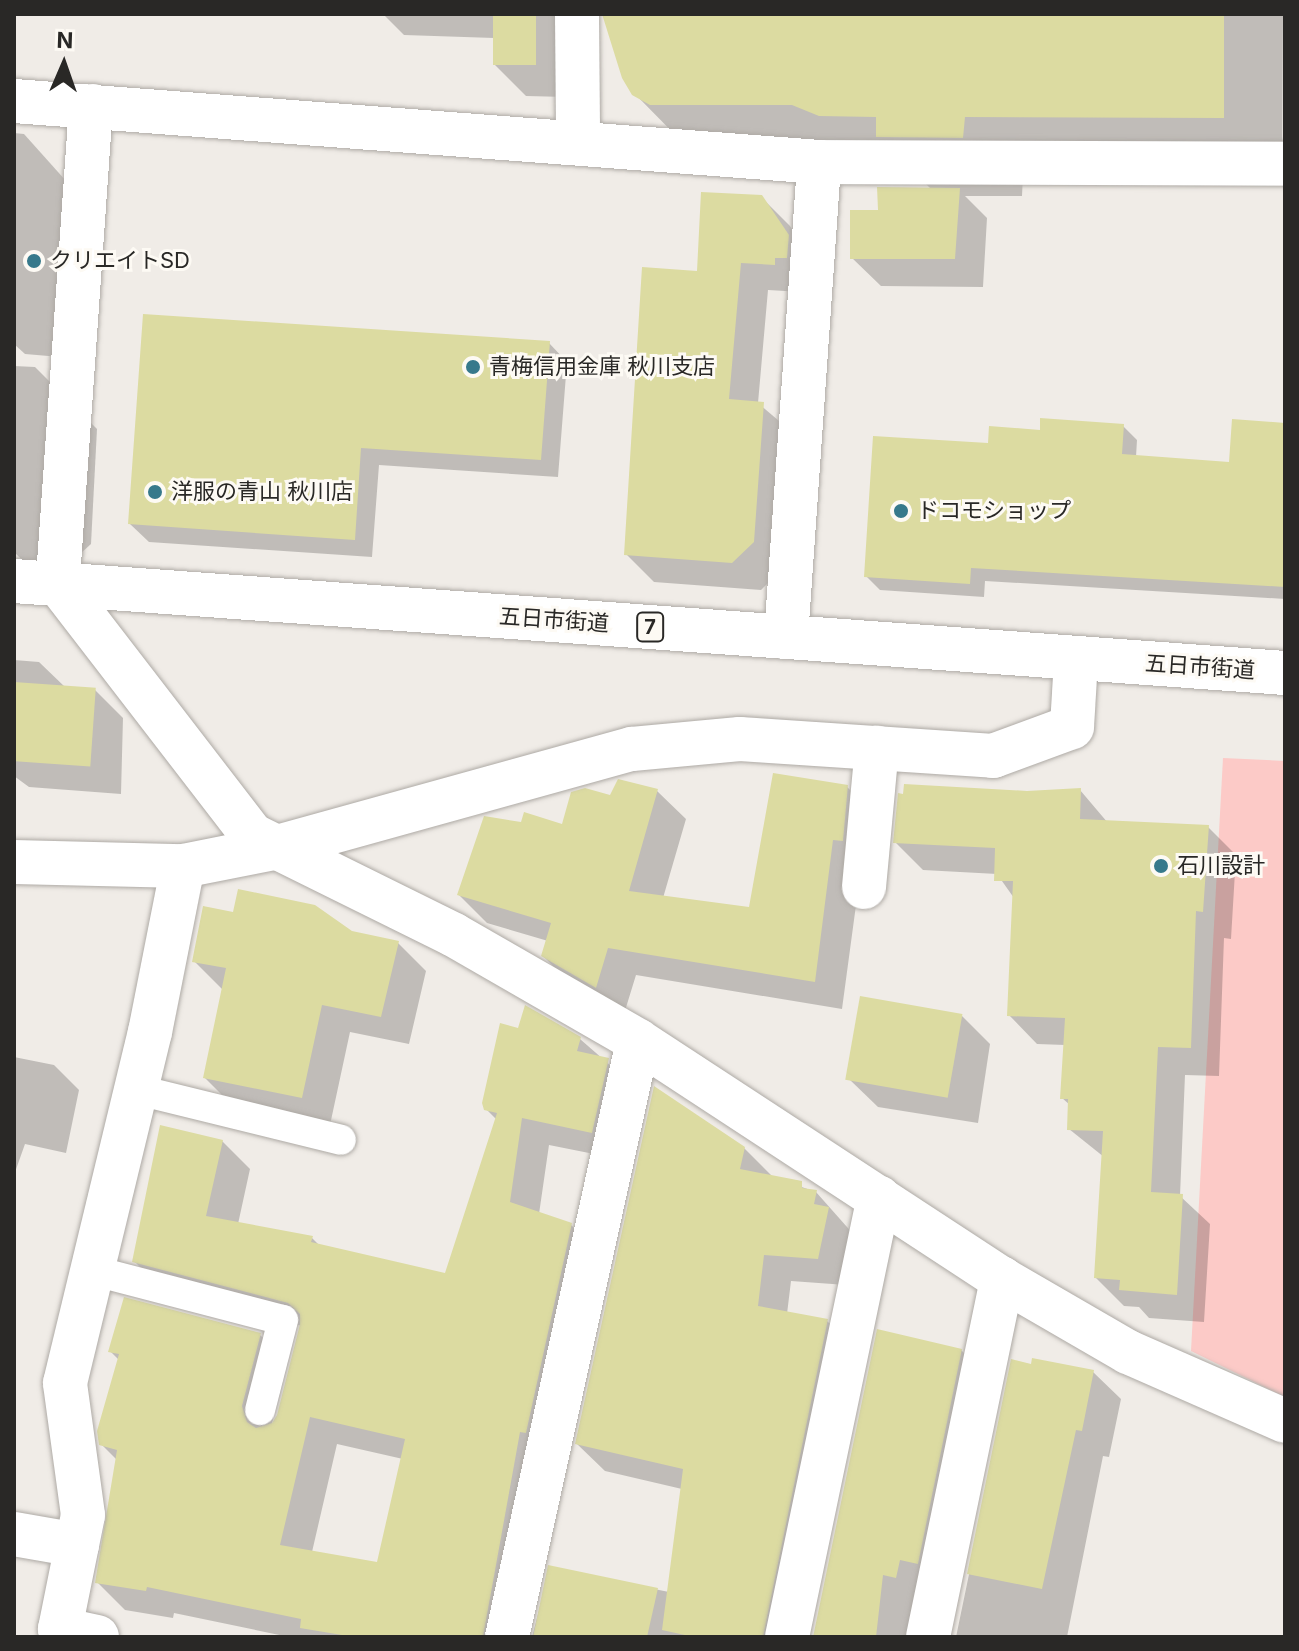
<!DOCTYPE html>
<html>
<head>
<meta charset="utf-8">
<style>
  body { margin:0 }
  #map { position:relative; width:1299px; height:1651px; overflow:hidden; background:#f0ece7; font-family:Inter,"Noto Sans JP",sans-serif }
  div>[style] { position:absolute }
  .green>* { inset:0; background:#fccac7 }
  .shadow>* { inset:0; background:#0003 }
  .building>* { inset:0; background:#dcdba1; transform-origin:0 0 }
  .roads { filter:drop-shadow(0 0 2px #aeaaa5) drop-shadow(0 0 2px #aeaaa5) }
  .service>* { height:30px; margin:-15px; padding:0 15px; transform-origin:15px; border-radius:15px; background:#fff }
  .minor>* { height:44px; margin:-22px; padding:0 22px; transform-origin:22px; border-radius:22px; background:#fff }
  .primary>* { height:44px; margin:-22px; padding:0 22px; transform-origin:22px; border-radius:22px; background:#fff }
  .dots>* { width:22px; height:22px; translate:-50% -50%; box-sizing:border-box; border:4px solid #fdfaf4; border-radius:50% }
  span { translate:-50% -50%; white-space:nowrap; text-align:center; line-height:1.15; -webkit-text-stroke:6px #fdfaf4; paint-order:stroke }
  .shield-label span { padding:2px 6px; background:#fdfaf4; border:2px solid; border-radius:6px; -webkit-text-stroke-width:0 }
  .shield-label { font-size:20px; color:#292826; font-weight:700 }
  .poi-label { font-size:22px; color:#292826 }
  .left { translate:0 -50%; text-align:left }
  .street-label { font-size:22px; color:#292826 }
  .frame { position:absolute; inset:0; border:16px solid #292826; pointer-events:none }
  .north { position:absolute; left:24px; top:24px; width:80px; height:80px; -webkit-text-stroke:6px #fdfaf4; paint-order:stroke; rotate:2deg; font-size:22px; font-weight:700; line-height:32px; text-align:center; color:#292826 }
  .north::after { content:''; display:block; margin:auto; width:28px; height:36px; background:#292826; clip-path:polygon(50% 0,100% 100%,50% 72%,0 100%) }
</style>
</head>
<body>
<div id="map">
  <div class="green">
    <i style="clip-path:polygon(1223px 758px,1285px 761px,1285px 1397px,1191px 1351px)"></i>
  </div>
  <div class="shadow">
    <i style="clip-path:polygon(383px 14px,560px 14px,567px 97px,526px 96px,494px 64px,494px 38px,404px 35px)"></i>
    <i style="clip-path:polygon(603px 14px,1283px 14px,1282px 176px,1023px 175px,1022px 196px,965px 196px,987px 218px,983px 287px,881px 286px,852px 258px,880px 212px,931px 189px,917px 175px,693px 153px,634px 93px)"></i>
    <i style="clip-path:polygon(14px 133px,24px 134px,84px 201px,72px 358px,25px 354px,14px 344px)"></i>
    <i style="clip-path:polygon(761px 197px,790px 226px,816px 265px,802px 292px,768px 290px,758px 403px,792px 432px,781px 570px,761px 590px,654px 582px,626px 554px,699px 273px)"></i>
    <i style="clip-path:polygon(549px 343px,567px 362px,558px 477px,379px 465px,372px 557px,149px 542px,130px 524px)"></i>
    <i style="clip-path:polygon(14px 366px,35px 367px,97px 429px,91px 544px,47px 584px,14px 552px)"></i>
    <i style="clip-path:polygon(1285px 425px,1285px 599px,985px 581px,984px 597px,880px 590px,866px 576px,990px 445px,1042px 432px,1123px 426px,1137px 440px,1136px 457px,1231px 464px)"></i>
    <i style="clip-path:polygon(14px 660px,39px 662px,65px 687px,95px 690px,123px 718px,121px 794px,29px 787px,14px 776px)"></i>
    <i style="clip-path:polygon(847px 787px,876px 815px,861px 868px,842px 1009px,636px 975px,624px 1014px,571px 984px,543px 956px,548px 941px,487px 923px,459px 895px,611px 797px,657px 791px,686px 819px,663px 898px,751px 910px)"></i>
    <i style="clip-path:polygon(1080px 790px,1108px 823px,1208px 827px,1236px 855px,1231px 939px,1224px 938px,1219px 1076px,1185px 1075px,1180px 1196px,1210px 1224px,1204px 1322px,1149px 1318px,1139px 1307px,1124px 1306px,1096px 1278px,1104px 1157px,1069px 1129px,1070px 1105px,1062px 1098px,1065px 1045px,1037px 1044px,1009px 1015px,1014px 898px,997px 874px,923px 870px,895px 842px,1027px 793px)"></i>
    <i style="clip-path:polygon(235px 915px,398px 943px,426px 971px,409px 1044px,350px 1032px,330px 1125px,233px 1106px,205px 1078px,223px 990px,194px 961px)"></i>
    <i style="clip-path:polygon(961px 1015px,990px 1044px,978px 1123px,878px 1107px,849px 1079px)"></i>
    <i style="clip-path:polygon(evenodd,580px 1039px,635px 1087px,619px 1159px,549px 1145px,539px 1214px,571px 1225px,599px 1252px,514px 1637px,289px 1637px,174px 1613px,173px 1618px,125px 1610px,97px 1582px,117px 1460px,101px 1444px,119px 1360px,110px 1351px,260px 1335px,288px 1362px,271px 1427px,279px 1416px,302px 1326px,162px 1289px,134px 1261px,222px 1141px,250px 1169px,238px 1224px,312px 1238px,320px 1246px,446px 1276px,497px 1120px,486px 1109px,580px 1039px,337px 1444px,403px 1459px,378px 1564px,312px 1552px,337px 1444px)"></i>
    <i style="clip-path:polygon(14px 1057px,54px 1065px,79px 1090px,66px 1153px,25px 1144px,14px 1175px)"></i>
    <i style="clip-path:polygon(744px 1148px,773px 1177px,816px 1192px,855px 1236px,846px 1285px,791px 1281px,787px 1314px,827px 1321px,855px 1349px,794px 1637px,532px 1637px,550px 1568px,669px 1592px,682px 1489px,605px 1471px,577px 1444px)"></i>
    <i style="clip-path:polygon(961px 1350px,989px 1378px,935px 1637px,815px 1637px)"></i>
    <i style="clip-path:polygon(1013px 1362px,1093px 1372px,1121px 1399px,1109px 1457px,1103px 1456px,1067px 1637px,956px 1637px)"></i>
  </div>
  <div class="building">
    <i style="left:493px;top:14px;width:43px;height:51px"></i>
    <i style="clip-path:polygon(602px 14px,1224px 14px,1224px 118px,965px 117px,963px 138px,876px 137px,876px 117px,819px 116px,792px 105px,650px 105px,632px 95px,622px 78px)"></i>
    <i style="clip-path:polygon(877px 187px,960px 188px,955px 259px,850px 259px,850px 210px,878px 210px)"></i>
    <i style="clip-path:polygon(701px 192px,762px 195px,789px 235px,787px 258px,775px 258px,775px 265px,741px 263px,729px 399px,764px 402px,754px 542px,732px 563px,624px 555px,642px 267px,697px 271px)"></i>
    <i style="clip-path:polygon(143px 314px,550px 341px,541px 460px,361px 448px,355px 540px,128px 524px)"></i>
    <i style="clip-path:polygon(1040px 418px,1124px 424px,1122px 454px,1229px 462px,1232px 419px,1285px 423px,1285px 587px,971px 568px,970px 584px,864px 577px,873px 436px,988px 443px,989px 426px,1040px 430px)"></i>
    <i style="left:14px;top:682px;width:82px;height:79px;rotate:4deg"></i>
    <i style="clip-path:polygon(773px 773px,848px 785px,843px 841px,833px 840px,815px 982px,608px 948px,596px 988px,541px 956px,551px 923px,457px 895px,484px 816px,521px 822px,524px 812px,562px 824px,571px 792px,585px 788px,610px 795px,618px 779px,658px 789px,629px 891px,749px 907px)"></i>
    <i style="clip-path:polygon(904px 784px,1027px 791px,1081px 788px,1080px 819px,1209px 825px,1203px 912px,1196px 911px,1191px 1048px,1158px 1047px,1151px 1192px,1183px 1194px,1177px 1295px,1119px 1290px,1120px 1280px,1094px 1278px,1103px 1131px,1067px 1130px,1068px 1099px,1060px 1099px,1065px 1018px,1007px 1016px,1013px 881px,994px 881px,995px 848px,893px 843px,898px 793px,903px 794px)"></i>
    <i style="clip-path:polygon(238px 889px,315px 905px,352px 931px,399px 941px,381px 1017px,322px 1005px,302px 1098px,203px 1078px,226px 968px,192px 962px,203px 906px,233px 912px)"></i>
    <i style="left:860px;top:996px;width:104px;height:85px;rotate:10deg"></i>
    <i style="clip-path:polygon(evenodd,525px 1005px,581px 1037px,577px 1051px,609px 1058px,592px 1133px,522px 1118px,510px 1202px,572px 1223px,526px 1433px,520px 1432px,483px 1637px,354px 1637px,300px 1628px,301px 1619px,147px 1587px,146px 1591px,95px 1583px,117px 1450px,99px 1445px,97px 1431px,119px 1354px,108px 1352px,124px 1297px,261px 1333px,242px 1406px,247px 1422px,256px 1428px,272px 1423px,277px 1415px,300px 1324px,300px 1314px,288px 1303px,132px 1262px,160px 1125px,223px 1140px,206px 1216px,313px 1236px,311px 1242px,445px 1273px,497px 1113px,484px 1110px,482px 1103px,500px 1023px,518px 1028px,525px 1005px,310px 1417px,405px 1439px,377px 1562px,280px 1545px,310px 1417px)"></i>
    <i style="clip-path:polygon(654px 1086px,745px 1147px,740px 1169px,802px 1181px,802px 1188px,817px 1190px,814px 1204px,829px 1207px,818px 1259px,764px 1255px,758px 1306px,828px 1319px,763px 1637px,694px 1637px,662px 1630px,683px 1469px,575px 1444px)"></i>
    <i style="clip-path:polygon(877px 1329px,962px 1349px,918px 1564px,900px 1560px,896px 1578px,883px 1575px,876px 1637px,813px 1637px)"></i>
    <i style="clip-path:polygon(1032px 1358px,1094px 1370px,1082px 1431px,1076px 1430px,1042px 1589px,967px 1574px,1011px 1359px,1031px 1364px)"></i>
    <i style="clip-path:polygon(548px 1565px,658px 1588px,647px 1637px,533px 1637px)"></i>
  </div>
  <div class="roads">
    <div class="service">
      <i style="left:134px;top:1089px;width:213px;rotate:13.8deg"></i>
      <i style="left:91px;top:1270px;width:198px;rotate:14.6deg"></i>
      <i style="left:283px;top:1320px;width:93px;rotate:104.3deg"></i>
    </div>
    <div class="minor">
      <i style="left:577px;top:14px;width:127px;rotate:89.5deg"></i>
      <i style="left:14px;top:101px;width:807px;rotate:4.33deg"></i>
      <i style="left:819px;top:162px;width:466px;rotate:0.2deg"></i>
      <i style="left:91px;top:106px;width:478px;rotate:94deg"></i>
      <i style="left:58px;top:583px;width:318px;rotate:52.4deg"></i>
      <i style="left:252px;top:835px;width:225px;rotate:26.3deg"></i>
      <i style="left:454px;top:935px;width:212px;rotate:29.9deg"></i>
      <i style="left:638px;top:1041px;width:435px;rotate:33.2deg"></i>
      <i style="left:1002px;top:1279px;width:146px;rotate:30.1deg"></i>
      <i style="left:1128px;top:1352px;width:171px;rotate:23.7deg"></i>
      <i style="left:786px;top:637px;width:476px;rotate:-86deg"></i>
      <i style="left:14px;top:862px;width:169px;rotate:1.4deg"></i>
      <i style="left:183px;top:866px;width:93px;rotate:-11.2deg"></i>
      <i style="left:274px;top:848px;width:371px;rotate:-15.5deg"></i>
      <i style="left:632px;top:749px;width:108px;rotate:-5.3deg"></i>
      <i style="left:740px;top:739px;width:254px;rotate:3.8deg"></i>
      <i style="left:993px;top:756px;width:84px;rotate:-20.2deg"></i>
      <i style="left:1072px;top:727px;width:68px;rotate:-86.6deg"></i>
      <i style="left:864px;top:887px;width:140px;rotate:-84.7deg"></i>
      <i style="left:14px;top:1534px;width:64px;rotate:9.9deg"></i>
      <i style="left:97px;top:1637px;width:38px;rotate:-168deg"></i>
      <i style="left:60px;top:1629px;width:116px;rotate:-78.6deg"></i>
      <i style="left:83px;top:1515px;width:133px;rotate:-97.8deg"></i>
      <i style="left:65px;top:1383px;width:361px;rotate:-76.4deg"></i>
      <i style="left:150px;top:1032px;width:169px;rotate:-78.8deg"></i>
      <i style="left:507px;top:1637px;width:610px;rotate:-77.6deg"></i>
      <i style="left:787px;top:1637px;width:449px;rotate:-78.2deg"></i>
      <i style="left:928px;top:1637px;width:366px;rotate:-78.3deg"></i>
    </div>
    <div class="primary">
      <i style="left:14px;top:581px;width:1274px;rotate:4.14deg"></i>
    </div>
  </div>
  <div class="dots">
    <i style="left:34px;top:261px;background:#37798b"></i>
    <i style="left:473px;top:367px;background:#37798b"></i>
    <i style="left:155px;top:492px;background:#37798b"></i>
    <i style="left:901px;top:511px;background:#37798b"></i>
    <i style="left:1161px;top:866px;background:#37798b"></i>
  </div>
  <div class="shield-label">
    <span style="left:650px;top:627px">7</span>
  </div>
  <div class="poi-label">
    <span class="left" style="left:50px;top:261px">クリエイトSD</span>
    <span class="left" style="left:489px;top:367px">青梅信用金庫 秋川支店</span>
    <span class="left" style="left:171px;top:492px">洋服の青山 秋川店</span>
    <span class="left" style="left:917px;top:511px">ドコモショップ</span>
    <span class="left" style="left:1177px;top:866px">石川設計</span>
  </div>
  <div class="street-label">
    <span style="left:554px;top:620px;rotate:4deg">五日市街道</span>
    <span style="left:1200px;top:667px;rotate:4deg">五日市街道</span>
  </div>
  <div class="frame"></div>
  <div class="north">N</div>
</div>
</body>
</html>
